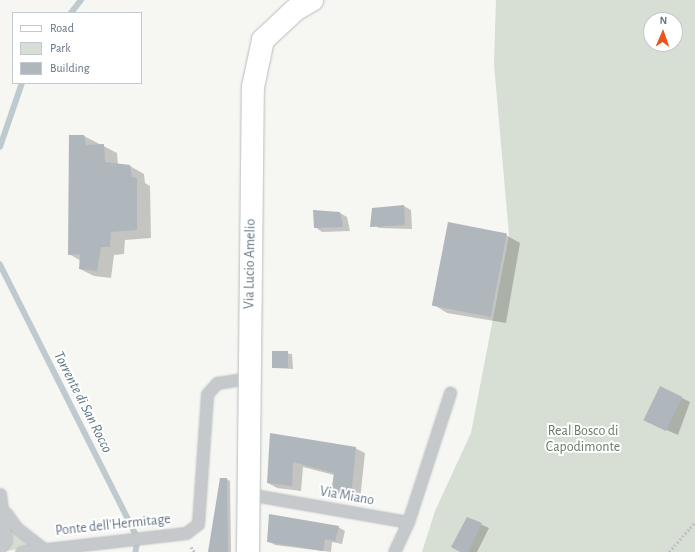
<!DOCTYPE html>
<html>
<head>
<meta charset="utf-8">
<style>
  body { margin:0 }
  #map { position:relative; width:695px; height:552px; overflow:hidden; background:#f6f6f2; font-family:"Alegreya Sans",sans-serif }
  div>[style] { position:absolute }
  .green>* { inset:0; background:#d7ded3 }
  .shadow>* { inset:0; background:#0003 }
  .stream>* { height:5.5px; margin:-2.75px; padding:0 2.75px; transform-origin:2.75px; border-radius:2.75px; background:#bfcacf }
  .building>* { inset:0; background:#afb6bc; transform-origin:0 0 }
  .path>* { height:2.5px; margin-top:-1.25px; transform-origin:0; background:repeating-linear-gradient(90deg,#bfc1c3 0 2px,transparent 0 4px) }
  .roads { filter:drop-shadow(0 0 1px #b8bcc0) drop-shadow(0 0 1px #b8bcc0) }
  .lane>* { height:11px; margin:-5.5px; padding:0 5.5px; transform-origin:5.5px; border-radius:5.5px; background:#c5c9cc }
  .primary>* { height:22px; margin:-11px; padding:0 11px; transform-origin:11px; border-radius:11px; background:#fff }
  span { translate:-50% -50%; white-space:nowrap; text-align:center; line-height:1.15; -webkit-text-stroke:4px #fff; paint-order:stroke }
  .street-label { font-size:14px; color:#637586 }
  .park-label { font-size:14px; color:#677c62 }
  .water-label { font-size:15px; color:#5f7783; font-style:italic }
  .legend { position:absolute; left:12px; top:12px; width:130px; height:72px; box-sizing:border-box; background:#fff; border:1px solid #c1c8cf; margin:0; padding:5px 7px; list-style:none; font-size:12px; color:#637586 }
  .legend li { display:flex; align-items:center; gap:8px; height:20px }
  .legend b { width:20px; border:1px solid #c1c8cf }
  .north { position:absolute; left:643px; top:12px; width:40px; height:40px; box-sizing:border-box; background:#fff; border:1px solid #c1c8cf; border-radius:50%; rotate:2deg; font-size:11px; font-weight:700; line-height:16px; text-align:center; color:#637586 }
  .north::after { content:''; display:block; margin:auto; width:14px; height:18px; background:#ee541a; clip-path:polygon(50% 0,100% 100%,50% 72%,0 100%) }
</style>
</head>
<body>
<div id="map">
  <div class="green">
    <i style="clip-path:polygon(evenodd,496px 0,695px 0,695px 552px,422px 552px,435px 511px,471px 433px,509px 235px,494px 64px,496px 0,651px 20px,675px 20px,675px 44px,651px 44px,651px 20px)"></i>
    <i style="clip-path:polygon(8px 521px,37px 546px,1px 552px)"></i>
  </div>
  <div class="shadow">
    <i style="clip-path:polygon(70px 136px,84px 136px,117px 153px,118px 165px,130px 166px,144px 174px,145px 183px,150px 186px,151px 238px,125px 240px,124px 254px,114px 255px,111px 278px,94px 276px,80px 269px,81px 261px,69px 254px)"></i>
    <i style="clip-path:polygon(404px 206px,411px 210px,412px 229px,379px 228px,372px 224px)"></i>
    <i style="clip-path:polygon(340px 213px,347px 217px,350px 231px,322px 232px,315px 227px)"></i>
    <i style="clip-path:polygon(506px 235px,520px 243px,506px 323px,447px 313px,434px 305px)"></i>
    <i style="clip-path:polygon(273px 352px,292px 354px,293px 369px,274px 368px)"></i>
    <i style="clip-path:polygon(682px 398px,690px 402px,678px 435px,646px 421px)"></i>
    <i style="clip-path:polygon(271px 434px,355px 448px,365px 453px,360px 500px,332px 492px,334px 475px,303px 467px,301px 491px,277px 488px,268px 483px)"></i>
    <i style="clip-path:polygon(227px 479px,230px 481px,231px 552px,209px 552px)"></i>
    <i style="clip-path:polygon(467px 518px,489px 528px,477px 552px,461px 552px)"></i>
    <i style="clip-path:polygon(338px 527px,345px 531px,342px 544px,332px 542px,331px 552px,275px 545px,268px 541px)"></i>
  </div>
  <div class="stream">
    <i style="left:71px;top:13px;width:16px;rotate:-52deg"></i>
    <i style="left:0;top:147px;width:68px;rotate:-71deg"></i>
    <i style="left:0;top:264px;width:307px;rotate:63.3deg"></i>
    <i style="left:138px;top:538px;width:14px;rotate:98deg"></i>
  </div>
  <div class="building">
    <i style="clip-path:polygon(69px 135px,84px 135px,86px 145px,104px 144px,105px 162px,130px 165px,132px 177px,137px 178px,137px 230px,111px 232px,110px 247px,101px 247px,97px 271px,79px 269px,80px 254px,68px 255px)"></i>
    <i style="clip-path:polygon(404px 205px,405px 225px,370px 227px,372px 208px)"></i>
    <i style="clip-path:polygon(313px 210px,340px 212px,343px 227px,314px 228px)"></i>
    <i style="left:448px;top:222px;width:60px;height:85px;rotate:11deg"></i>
    <i style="left:272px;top:351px;width:16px;height:17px"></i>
    <i style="left:660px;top:386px;width:25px;height:38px;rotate:26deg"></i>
    <i style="clip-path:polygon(270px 433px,356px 447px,351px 496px,331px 493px,334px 473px,293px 462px,292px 486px,267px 483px)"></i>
    <i style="clip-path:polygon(220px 478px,227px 478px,228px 552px,208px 552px)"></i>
    <i style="clip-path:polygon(269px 514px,339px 526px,335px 541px,325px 539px,323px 551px,267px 542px)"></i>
    <i style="clip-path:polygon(467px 517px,482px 523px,468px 552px,460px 552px,451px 547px)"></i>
  </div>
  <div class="path">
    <i style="left:191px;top:547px;width:6px;rotate:51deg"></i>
    <i style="left:669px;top:552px;width:40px;rotate:-49deg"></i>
  </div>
  <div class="roads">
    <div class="lane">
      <i style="left:0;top:494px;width:47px;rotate:82.7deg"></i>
      <i style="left:6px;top:541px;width:9px;rotate:131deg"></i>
      <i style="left:248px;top:494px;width:162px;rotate:9.9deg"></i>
      <i style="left:408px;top:522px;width:33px;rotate:115deg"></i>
      <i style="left:6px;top:513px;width:19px;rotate:54deg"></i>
      <i style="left:17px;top:528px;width:33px;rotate:38deg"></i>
      <i style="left:408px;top:522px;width:136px;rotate:-72deg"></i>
      <i style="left:21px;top:552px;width:166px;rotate:-6.6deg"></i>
      <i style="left:186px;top:533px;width:15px;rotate:-37deg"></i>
      <i style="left:198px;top:524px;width:130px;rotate:-86deg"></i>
      <i style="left:207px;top:394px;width:15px;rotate:-48deg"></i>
      <i style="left:217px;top:383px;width:31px;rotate:-9deg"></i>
    </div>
    <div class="primary">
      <i style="left:248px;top:552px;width:465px;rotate:-89.4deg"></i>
      <i style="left:253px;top:87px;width:48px;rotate:-78deg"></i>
      <i style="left:263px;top:40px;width:44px;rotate:-43.2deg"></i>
      <i style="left:295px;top:10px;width:20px;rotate:-30deg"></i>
    </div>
  </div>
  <div class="street-label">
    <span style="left:250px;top:264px;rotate:-89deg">Via Lucio Amelio</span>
    <span style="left:347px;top:496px;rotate:10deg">Via Miano</span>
    <span style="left:113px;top:525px;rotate:-6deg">Ponte dell'Hermitage</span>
  </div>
  <div class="park-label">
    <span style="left:583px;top:439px">Real Bosco di<br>Capodimonte</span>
  </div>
  <div class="water-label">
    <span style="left:83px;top:402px;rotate:63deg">Torrente di San Rocco</span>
  </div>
  <ul class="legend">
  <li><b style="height:5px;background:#fff"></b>Road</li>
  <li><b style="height:11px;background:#d7ded3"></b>Park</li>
  <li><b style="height:11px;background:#afb6bc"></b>Building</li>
  </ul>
  <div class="north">N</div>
</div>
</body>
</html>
